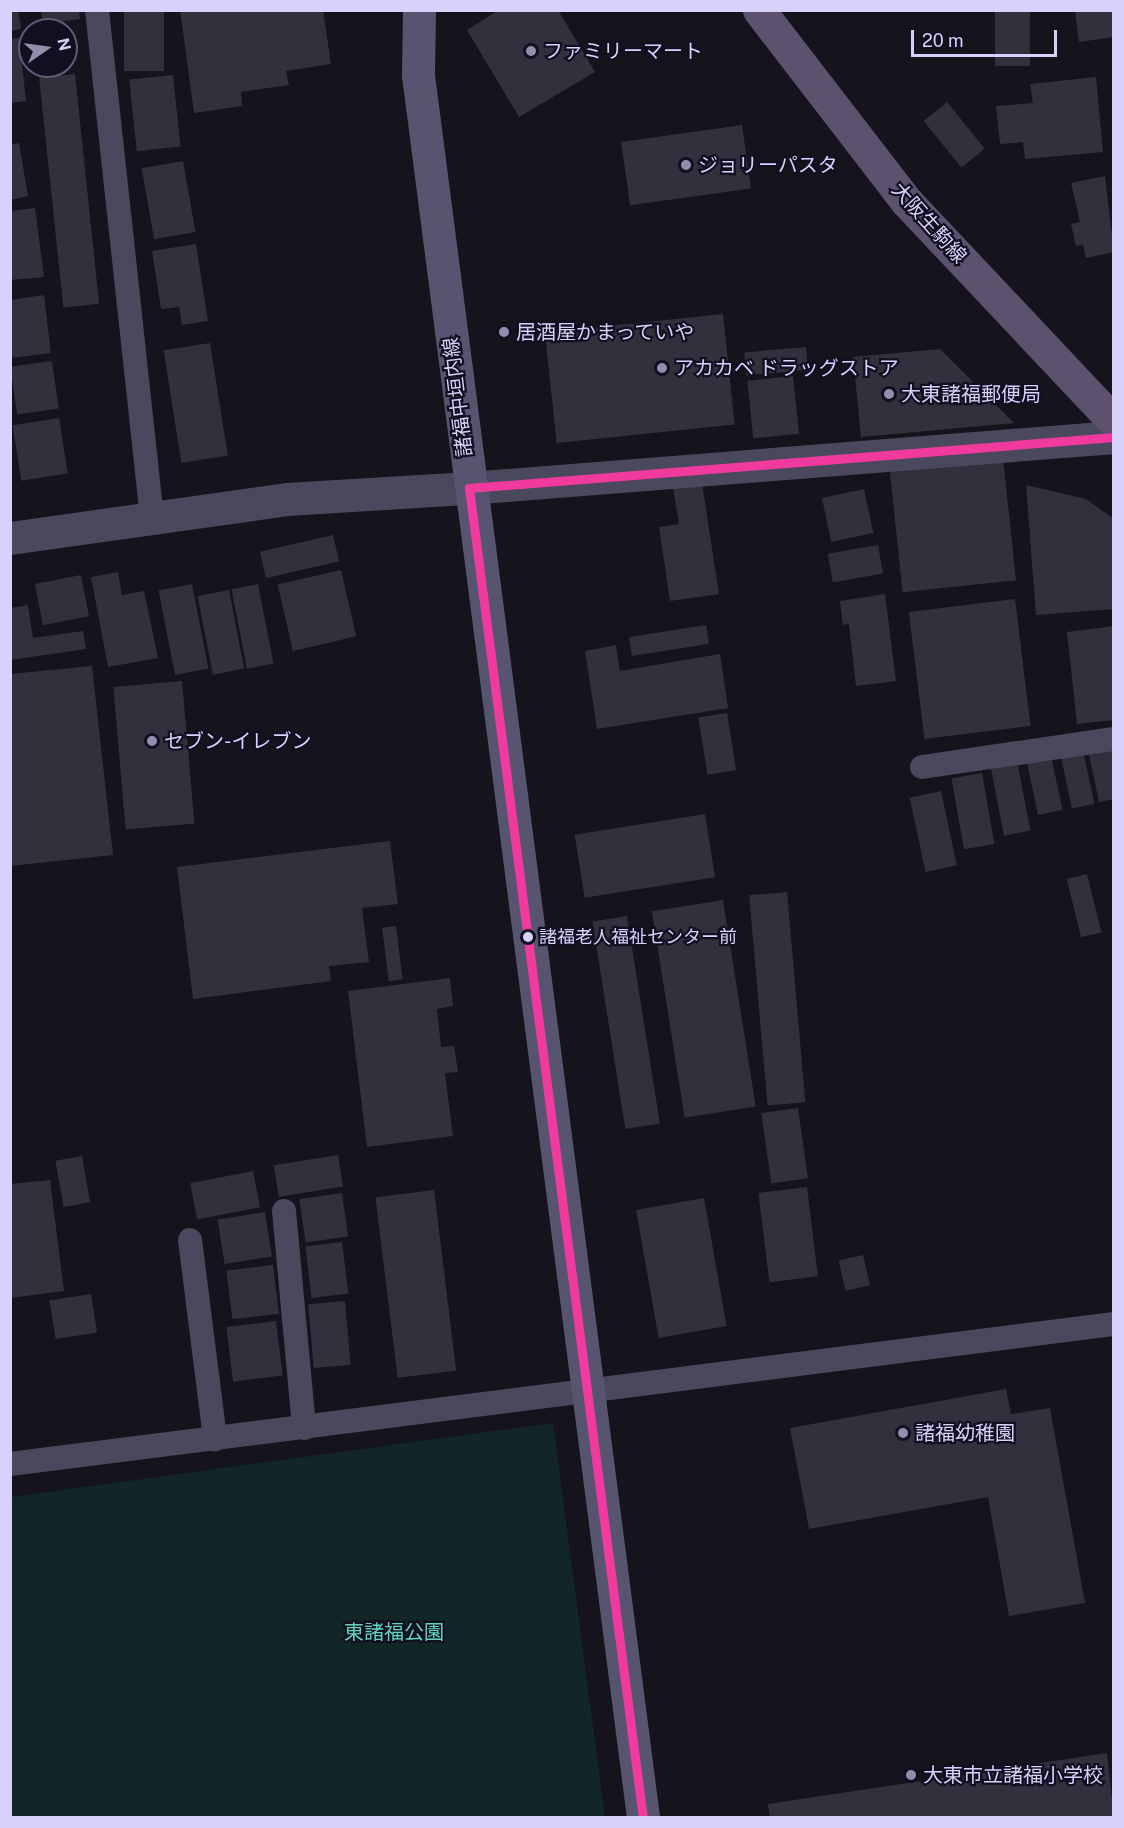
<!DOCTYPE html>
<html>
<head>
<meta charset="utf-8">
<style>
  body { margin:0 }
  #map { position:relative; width:1124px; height:1828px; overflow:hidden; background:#15131c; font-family:"Public Sans","Noto Sans JP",sans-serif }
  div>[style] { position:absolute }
  .green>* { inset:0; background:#122627 }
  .building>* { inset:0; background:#33303e; transform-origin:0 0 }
  .lane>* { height:24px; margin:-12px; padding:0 12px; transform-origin:12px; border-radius:12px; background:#4a485c }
  .street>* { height:33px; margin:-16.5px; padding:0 16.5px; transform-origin:16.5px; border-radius:16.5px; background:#4a485c }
  .secondary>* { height:33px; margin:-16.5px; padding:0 16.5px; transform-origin:16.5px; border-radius:16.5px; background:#56546e }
  .primary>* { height:33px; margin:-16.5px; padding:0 16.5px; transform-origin:16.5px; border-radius:16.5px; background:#5c526d }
  .bus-1>* { height:9px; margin:-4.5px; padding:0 4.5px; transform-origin:4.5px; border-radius:4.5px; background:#f13a9d }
  .dots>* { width:16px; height:16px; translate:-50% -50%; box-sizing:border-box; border:3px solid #120f20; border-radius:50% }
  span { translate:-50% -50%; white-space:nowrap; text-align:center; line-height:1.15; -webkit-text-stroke:4.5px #120f20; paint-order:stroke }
  .bus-label { font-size:18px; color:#d7d1fb }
  .left { translate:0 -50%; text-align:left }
  .poi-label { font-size:20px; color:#d7d1fb }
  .street-label { font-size:20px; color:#d7d1fb }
  .park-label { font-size:20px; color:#63d5bb }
  .frame { position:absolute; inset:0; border:12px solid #d7d1fb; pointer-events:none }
  .north { position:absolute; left:18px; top:18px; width:60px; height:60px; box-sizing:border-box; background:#120f20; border:2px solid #615d78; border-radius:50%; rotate:77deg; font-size:16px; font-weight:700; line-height:24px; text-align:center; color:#d7d1fb }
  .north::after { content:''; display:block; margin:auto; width:21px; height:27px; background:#938ead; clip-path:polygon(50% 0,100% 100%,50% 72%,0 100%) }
  .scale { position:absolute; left:911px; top:30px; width:146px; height:27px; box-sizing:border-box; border:3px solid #d7d1fb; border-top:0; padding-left:8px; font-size:18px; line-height:21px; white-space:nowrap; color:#d7d1fb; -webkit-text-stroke:4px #120f20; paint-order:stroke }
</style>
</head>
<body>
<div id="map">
  <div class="green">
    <i style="clip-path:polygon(553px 1423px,605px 1817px,11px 1817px,11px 1497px)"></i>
  </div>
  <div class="building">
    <i style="clip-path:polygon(10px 10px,18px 10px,21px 29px,10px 31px)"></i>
    <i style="clip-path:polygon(41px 10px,79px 10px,80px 19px,43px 24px)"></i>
    <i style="left:124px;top:10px;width:40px;height:61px"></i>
    <i style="clip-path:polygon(180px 10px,323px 10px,331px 64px,286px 71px,289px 85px,241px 92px,242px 106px,194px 113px)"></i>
    <i style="clip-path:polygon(499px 10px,558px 10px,595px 72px,519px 117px,467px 30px)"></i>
    <i style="left:995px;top:10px;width:35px;height:56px"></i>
    <i style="clip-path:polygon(1075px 10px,1113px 10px,1114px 37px,1079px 42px)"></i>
    <i style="clip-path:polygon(19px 38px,26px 101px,10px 103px,10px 39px)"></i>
    <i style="left:75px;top:74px;width:231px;height:36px;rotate:84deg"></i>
    <i style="left:173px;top:75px;width:72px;height:44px;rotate:84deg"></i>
    <i style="clip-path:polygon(1096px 77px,1103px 152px,1025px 159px,1023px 142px,1000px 144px,996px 106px,1033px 103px,1030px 84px)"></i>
    <i style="left:947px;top:102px;width:60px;height:30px;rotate:51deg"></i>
    <i style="left:742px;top:125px;width:64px;height:122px;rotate:82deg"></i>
    <i style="clip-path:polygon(19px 143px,28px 196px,10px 200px,10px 145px)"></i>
    <i style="left:183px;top:161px;width:72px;height:42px;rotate:80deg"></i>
    <i style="clip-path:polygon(1105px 176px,1114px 252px,1086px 258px,1083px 245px,1076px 246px,1071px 224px,1080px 222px,1071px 183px)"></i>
    <i style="clip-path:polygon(35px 208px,44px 277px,10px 280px,10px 211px)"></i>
    <i style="clip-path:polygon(196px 244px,208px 321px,182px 325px,179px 307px,161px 309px,152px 251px)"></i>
    <i style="clip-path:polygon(44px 295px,51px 353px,11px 358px,10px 300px)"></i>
    <i style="left:723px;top:314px;width:111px;height:179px;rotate:84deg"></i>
    <i style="left:210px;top:343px;width:114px;height:47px;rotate:81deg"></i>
    <i style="left:806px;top:347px;width:23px;height:62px;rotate:85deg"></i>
    <i style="clip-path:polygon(940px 349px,1014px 423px,861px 437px,853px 357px)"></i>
    <i style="left:52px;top:361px;width:48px;height:42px;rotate:82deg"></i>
    <i style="left:793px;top:376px;width:58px;height:46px;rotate:84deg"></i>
    <i style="left:59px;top:418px;width:56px;height:47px;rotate:81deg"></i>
    <i style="left:1003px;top:457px;width:124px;height:114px;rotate:84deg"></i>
    <i style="clip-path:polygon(702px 483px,719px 594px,670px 601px,659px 527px,679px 524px,673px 488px)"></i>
    <i style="clip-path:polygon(1026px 485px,1086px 499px,1114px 519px,1114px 609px,1036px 615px)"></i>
    <i style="left:864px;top:489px;width:45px;height:43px;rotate:78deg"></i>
    <i style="left:333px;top:535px;width:27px;height:75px;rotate:77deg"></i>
    <i style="left:878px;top:545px;width:29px;height:51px;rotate:80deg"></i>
    <i style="left:341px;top:570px;width:68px;height:65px;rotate:77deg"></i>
    <i style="clip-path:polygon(118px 572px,122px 595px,144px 591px,158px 658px,108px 667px,91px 577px)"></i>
    <i style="left:81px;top:575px;width:42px;height:47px;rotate:79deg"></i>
    <i style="left:192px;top:584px;width:86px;height:34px;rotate:79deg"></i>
    <i style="left:258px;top:584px;width:81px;height:27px;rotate:79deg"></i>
    <i style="left:229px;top:590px;width:80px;height:32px;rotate:79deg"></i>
    <i style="clip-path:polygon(885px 594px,896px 681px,856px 686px,849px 624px,843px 625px,840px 601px)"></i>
    <i style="left:1015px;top:599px;width:128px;height:107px;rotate:83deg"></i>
    <i style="clip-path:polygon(28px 605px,33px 638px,83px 631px,86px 649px,10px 660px,10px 608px)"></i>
    <i style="left:706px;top:625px;width:19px;height:78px;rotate:81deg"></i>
    <i style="clip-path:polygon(1114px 626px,1114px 720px,1077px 724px,1067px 632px)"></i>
    <i style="clip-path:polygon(616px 645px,620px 671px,720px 654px,728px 708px,597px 729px,585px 651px)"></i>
    <i style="clip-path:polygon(92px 666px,113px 855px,10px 866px,10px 674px)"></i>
    <i style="left:182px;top:681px;width:143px;height:69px;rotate:85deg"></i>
    <i style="left:727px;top:713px;width:58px;height:29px;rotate:81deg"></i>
    <i style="clip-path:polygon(1114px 745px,1114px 799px,1099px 802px,1088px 750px)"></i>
    <i style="left:1083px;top:750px;width:55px;height:23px;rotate:78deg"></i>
    <i style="left:1050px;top:751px;width:60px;height:25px;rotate:78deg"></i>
    <i style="left:1016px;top:756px;width:76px;height:27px;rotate:79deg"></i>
    <i style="left:982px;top:773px;width:72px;height:31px;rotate:80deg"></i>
    <i style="left:941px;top:791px;width:76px;height:32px;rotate:78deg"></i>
    <i style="left:705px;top:814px;width:64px;height:132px;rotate:81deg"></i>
    <i style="clip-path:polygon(390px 841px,398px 904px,362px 908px,369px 962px,329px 966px,331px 981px,193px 999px,177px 867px)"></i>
    <i style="left:1087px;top:874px;width:60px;height:21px;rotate:76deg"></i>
    <i style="left:787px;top:892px;width:211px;height:38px;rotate:85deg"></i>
    <i style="left:723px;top:900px;width:209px;height:72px;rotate:81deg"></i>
    <i style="left:627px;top:916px;width:210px;height:35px;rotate:81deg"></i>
    <i style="left:396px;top:926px;width:54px;height:14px;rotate:83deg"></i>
    <i style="clip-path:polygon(450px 978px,453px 1006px,437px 1009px,441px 1047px,454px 1046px,458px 1072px,445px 1073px,453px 1136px,367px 1147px,348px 991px)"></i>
    <i style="left:798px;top:1108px;width:71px;height:37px;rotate:82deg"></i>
    <i style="left:338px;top:1155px;width:32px;height:65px;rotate:81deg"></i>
    <i style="left:82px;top:1156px;width:47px;height:27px;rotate:80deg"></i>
    <i style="left:253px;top:1171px;width:37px;height:64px;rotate:79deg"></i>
    <i style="clip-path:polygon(50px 1180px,64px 1291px,10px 1298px,10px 1184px)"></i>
    <i style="left:807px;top:1187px;width:90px;height:49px;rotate:83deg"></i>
    <i style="left:434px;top:1190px;width:182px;height:59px;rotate:83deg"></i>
    <i style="left:342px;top:1193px;width:44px;height:43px;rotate:82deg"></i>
    <i style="left:704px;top:1198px;width:130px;height:69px;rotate:80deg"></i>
    <i style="left:265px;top:1212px;width:45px;height:48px;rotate:81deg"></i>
    <i style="left:342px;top:1242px;width:52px;height:37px;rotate:83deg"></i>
    <i style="left:863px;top:1255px;width:31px;height:25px;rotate:77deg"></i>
    <i style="left:273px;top:1265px;width:49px;height:47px;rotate:83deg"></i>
    <i style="left:91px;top:1294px;width:39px;height:42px;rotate:81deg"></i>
    <i style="left:345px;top:1301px;width:64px;height:37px;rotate:85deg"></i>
    <i style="left:276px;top:1321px;width:55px;height:50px;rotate:83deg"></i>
    <i style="clip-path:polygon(1006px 1389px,1011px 1414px,1050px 1408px,1085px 1603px,1009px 1616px,988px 1497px,809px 1529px,790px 1428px)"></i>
    <i style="clip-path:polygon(1107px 1753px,1114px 1818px,770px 1818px,768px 1804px)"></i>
  </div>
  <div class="lane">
    <i style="left:97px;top:10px;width:511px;rotate:83.82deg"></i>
    <i style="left:922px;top:767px;width:194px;rotate:-8.3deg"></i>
    <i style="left:284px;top:1211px;width:218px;rotate:84.7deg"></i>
    <i style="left:190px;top:1240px;width:201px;rotate:82.8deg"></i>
    <i style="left:10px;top:1464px;width:1113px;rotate:-7.23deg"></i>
  </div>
  <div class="street">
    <i style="left:10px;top:538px;width:280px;rotate:-8deg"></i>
    <i style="left:287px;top:499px;width:182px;rotate:-3.5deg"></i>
    <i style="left:469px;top:488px;width:647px;rotate:-4.52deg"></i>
  </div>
  <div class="secondary">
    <i style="left:419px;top:10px;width:65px;rotate:90.9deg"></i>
    <i style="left:418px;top:75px;width:1757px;rotate:82.64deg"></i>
  </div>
  <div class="primary">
    <i style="left:759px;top:10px;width:242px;rotate:52.4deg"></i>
    <i style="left:907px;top:202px;width:302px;rotate:46.7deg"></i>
  </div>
  <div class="bus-1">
    <i style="left:469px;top:488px;width:1341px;rotate:82.55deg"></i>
    <i style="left:469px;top:488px;width:647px;rotate:-4.52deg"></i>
  </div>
  <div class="dots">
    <i style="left:531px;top:51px;background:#938ead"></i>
    <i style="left:686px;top:165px;background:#938ead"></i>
    <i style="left:504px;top:332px;background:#938ead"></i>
    <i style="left:662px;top:368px;background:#938ead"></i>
    <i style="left:889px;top:394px;background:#938ead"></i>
    <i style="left:152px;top:741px;background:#938ead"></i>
    <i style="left:528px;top:937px;background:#d7d1fb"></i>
    <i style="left:903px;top:1433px;background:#938ead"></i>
    <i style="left:911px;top:1775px;background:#938ead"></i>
  </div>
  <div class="bus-label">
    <span class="left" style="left:539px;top:937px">諸福老人福祉センター前</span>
  </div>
  <div class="poi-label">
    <span class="left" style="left:543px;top:51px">ファミリーマート</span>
    <span class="left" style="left:698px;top:165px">ジョリーパスタ</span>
    <span class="left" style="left:516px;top:332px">居酒屋かまっていや</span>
    <span class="left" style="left:674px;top:368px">アカカベ ドラッグストア</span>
    <span class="left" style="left:901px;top:394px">大東諸福郵便局</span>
    <span class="left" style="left:164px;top:741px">セブン-イレブン</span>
    <span class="left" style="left:915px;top:1433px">諸福幼稚園</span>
    <span class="left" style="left:923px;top:1775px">大東市立諸福小学校</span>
  </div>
  <div class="street-label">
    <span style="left:929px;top:223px;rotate:48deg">大阪生駒線</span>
    <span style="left:458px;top:397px;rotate:-97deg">諸福中垣内線</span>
  </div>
  <div class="park-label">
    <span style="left:394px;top:1632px">東諸福公園</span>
  </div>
  <div class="frame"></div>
  <div class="north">N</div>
  <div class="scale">20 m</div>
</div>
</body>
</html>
